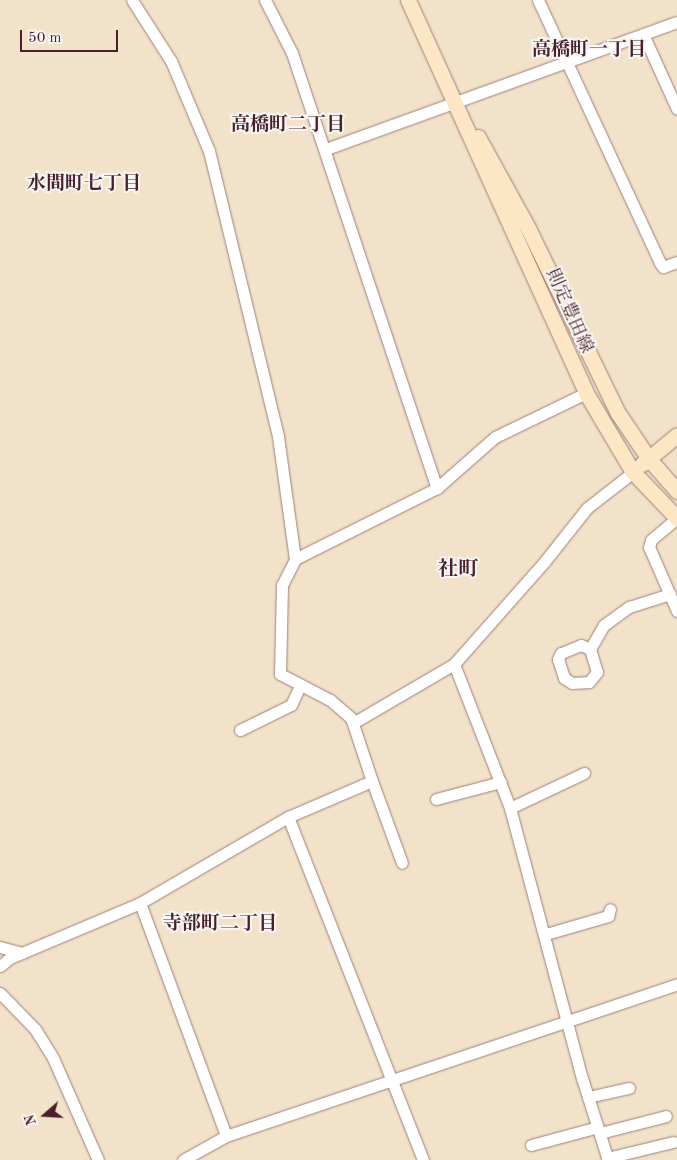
<!DOCTYPE html>
<html>
<head>
<meta charset="utf-8">
<style>
  body { margin:0 }
  #map { position:relative; width:677px; height:1160px; overflow:hidden; background:#f3e2ca; font-family:"Old Standard TT","Noto Serif JP",serif }
  div>[style] { position:absolute }
  .roads { filter:drop-shadow(0 0 1px #9e807a) drop-shadow(0 0 1px #9e807a) }
  .street>* { height:11px; margin:-5.5px; padding:0 5.5px; transform-origin:5.5px; border-radius:5.5px; background:#fff }
  .secondary>* { height:15px; margin:-7.5px; padding:0 7.5px; transform-origin:7.5px; border-radius:7.5px; background:#fce6c4 }
  span { translate:-50% -50%; white-space:nowrap; text-align:center; line-height:1.15; -webkit-text-stroke:4px #f6f6f2; paint-order:stroke }
  .street-label { font-size:18px; color:#4a1f2b }
  .neighbourhood-label { font-size:19px; color:#4a1f2b; font-weight:700 }
  .quarter-label { font-size:20px; color:#4a1f2b; font-weight:700 }
  .north { position:absolute; left:20px; top:1090px; width:50px; height:50px; -webkit-text-stroke:4px #f6f6f2; paint-order:stroke; rotate:251deg; font-size:14px; font-weight:700; line-height:20px; text-align:center; color:#4a1f2b }
  .north::after { content:''; display:block; margin:auto; width:18px; height:22px; background:#4a1f2b; clip-path:polygon(50% 0,100% 100%,50% 72%,0 100%) }
  .scale { position:absolute; left:20px; top:30px; width:98px; height:22px; box-sizing:border-box; border:2px solid #4a1f2b; border-top:0; padding-left:6px; font-size:15px; line-height:18px; white-space:nowrap; color:#4a1f2b; -webkit-text-stroke:4px #f6f6f2; paint-order:stroke }
</style>
</head>
<body>
<div id="map">
  <div class="roads">
    <div class="street">
      <i style="left:265px;top:0;width:59px;rotate:63deg"></i>
      <i style="left:292px;top:53px;width:459px;rotate:71.6deg"></i>
      <i style="left:538px;top:0;width:290px;rotate:65.1deg"></i>
      <i style="left:660px;top:263px;width:5px;rotate:53deg"></i>
      <i style="left:663px;top:267px;width:15px;rotate:-20deg"></i>
      <i style="left:643px;top:34px;width:82px;rotate:65.6deg"></i>
      <i style="left:326px;top:149px;width:373px;rotate:-19.9deg"></i>
      <i style="left:677px;top:518px;width:34px;rotate:140deg"></i>
      <i style="left:651px;top:540px;width:7px;rotate:106deg"></i>
      <i style="left:649px;top:547px;width:70px;rotate:66.4deg"></i>
      <i style="left:295px;top:559px;width:159px;rotate:-26.6deg"></i>
      <i style="left:437px;top:488px;width:77px;rotate:-41.3deg"></i>
      <i style="left:495px;top:437px;width:101px;rotate:-25.8deg"></i>
      <i style="left:590px;top:649px;width:10px;rotate:-156deg"></i>
      <i style="left:581px;top:645px;width:22px;rotate:158deg"></i>
      <i style="left:561px;top:653px;width:7px;rotate:117deg"></i>
      <i style="left:558px;top:659px;width:20px;rotate:72deg"></i>
      <i style="left:564px;top:678px;width:9px;rotate:32deg"></i>
      <i style="left:572px;top:683px;width:17px;rotate:-3deg"></i>
      <i style="left:589px;top:682px;width:13px;rotate:-51deg"></i>
      <i style="left:597px;top:672px;width:24px;rotate:-107deg"></i>
      <i style="left:590px;top:649px;width:28px;rotate:-60deg"></i>
      <i style="left:604px;top:625px;width:31px;rotate:-36deg"></i>
      <i style="left:629px;top:607px;width:43px;rotate:-17.6deg"></i>
      <i style="left:454px;top:664px;width:155px;rotate:68.7deg"></i>
      <i style="left:510px;top:808px;width:279px;rotate:75.1deg"></i>
      <i style="left:582px;top:1078px;width:86px;rotate:72.4deg"></i>
      <i style="left:353px;top:723px;width:117px;rotate:-30.3deg"></i>
      <i style="left:454px;top:664px;width:137px;rotate:-48.5deg"></i>
      <i style="left:545px;top:561px;width:68px;rotate:-51.6deg"></i>
      <i style="left:587px;top:508px;width:58px;rotate:-38deg"></i>
      <i style="left:240px;top:730px;width:57px;rotate:-26.1deg"></i>
      <i style="left:291px;top:705px;width:21px;rotate:-65deg"></i>
      <i style="left:372px;top:781px;width:87px;rotate:69.9deg"></i>
      <i style="left:436px;top:799px;width:67px;rotate:-14.7deg"></i>
      <i style="left:510px;top:808px;width:82px;rotate:-25.3deg"></i>
      <i style="left:288px;top:817px;width:369px;rotate:68.5deg"></i>
      <i style="left:140px;top:903px;width:248px;rotate:69.7deg"></i>
      <i style="left:546px;top:934px;width:65px;rotate:-16.2deg"></i>
      <i style="left:608px;top:916px;width:7px;rotate:-74deg"></i>
      <i style="left:0;top:947px;width:23px;rotate:15deg"></i>
      <i style="left:0;top:966px;width:13px;rotate:-39deg"></i>
      <i style="left:10px;top:958px;width:141px;rotate:-22.9deg"></i>
      <i style="left:140px;top:903px;width:171px;rotate:-30.2deg"></i>
      <i style="left:288px;top:817px;width:91px;rotate:-23.2deg"></i>
      <i style="left:372px;top:781px;width:66px;rotate:-108.4deg"></i>
      <i style="left:351px;top:718px;width:28px;rotate:-139deg"></i>
      <i style="left:330px;top:700px;width:56px;rotate:-152.5deg"></i>
      <i style="left:280px;top:674px;width:89px;rotate:-88.7deg"></i>
      <i style="left:282px;top:585px;width:29px;rotate:-63deg"></i>
      <i style="left:295px;top:559px;width:124px;rotate:-97.9deg"></i>
      <i style="left:278px;top:436px;width:293px;rotate:-103.6deg"></i>
      <i style="left:209px;top:151px;width:98px;rotate:-112.9deg"></i>
      <i style="left:171px;top:61px;width:72px;rotate:-122.6deg"></i>
      <i style="left:0;top:993px;width:50px;rotate:45.8deg"></i>
      <i style="left:35px;top:1029px;width:34px;rotate:58deg"></i>
      <i style="left:53px;top:1058px;width:111px;rotate:66.2deg"></i>
      <i style="left:588px;top:1097px;width:42px;rotate:-12.4deg"></i>
      <i style="left:600px;top:1133px;width:68px;rotate:-14.4deg"></i>
      <i style="left:531px;top:1145px;width:69px;rotate:-15deg"></i>
      <i style="left:607px;top:1158px;width:68px;rotate:-13.6deg"></i>
      <i style="left:183px;top:1160px;width:49px;rotate:-29.2deg"></i>
      <i style="left:226px;top:1136px;width:476px;rotate:-18.6deg"></i>
    </div>
    <div class="secondary">
      <i style="left:408px;top:0;width:431px;rotate:65.6deg"></i>
      <i style="left:586px;top:393px;width:92px;rotate:59.3deg"></i>
      <i style="left:633px;top:472px;width:64px;rotate:46.3deg"></i>
      <i style="left:478px;top:137px;width:104px;rotate:61.2deg"></i>
      <i style="left:528px;top:228px;width:206px;rotate:64.1deg"></i>
      <i style="left:618px;top:413px;width:55px;rotate:56deg"></i>
      <i style="left:649px;top:459px;width:43px;rotate:48.8deg"></i>
      <i style="left:642px;top:464px;width:45px;rotate:-39.6deg"></i>
    </div>
  </div>
  <div class="street-label">
    <span style="left:569px;top:311px;rotate:66deg">則定豊田線</span>
  </div>
  <div class="neighbourhood-label">
    <span style="left:589px;top:51px">高橋町一丁目</span>
    <span style="left:288px;top:126px">高橋町二丁目</span>
    <span style="left:84px;top:185px">水間町七丁目</span>
    <span style="left:220px;top:925px">寺部町二丁目</span>
  </div>
  <div class="quarter-label">
    <span style="left:458px;top:570px">社町</span>
  </div>
  <div class="north">N</div>
  <div class="scale">50 m</div>
</div>
</body>
</html>
